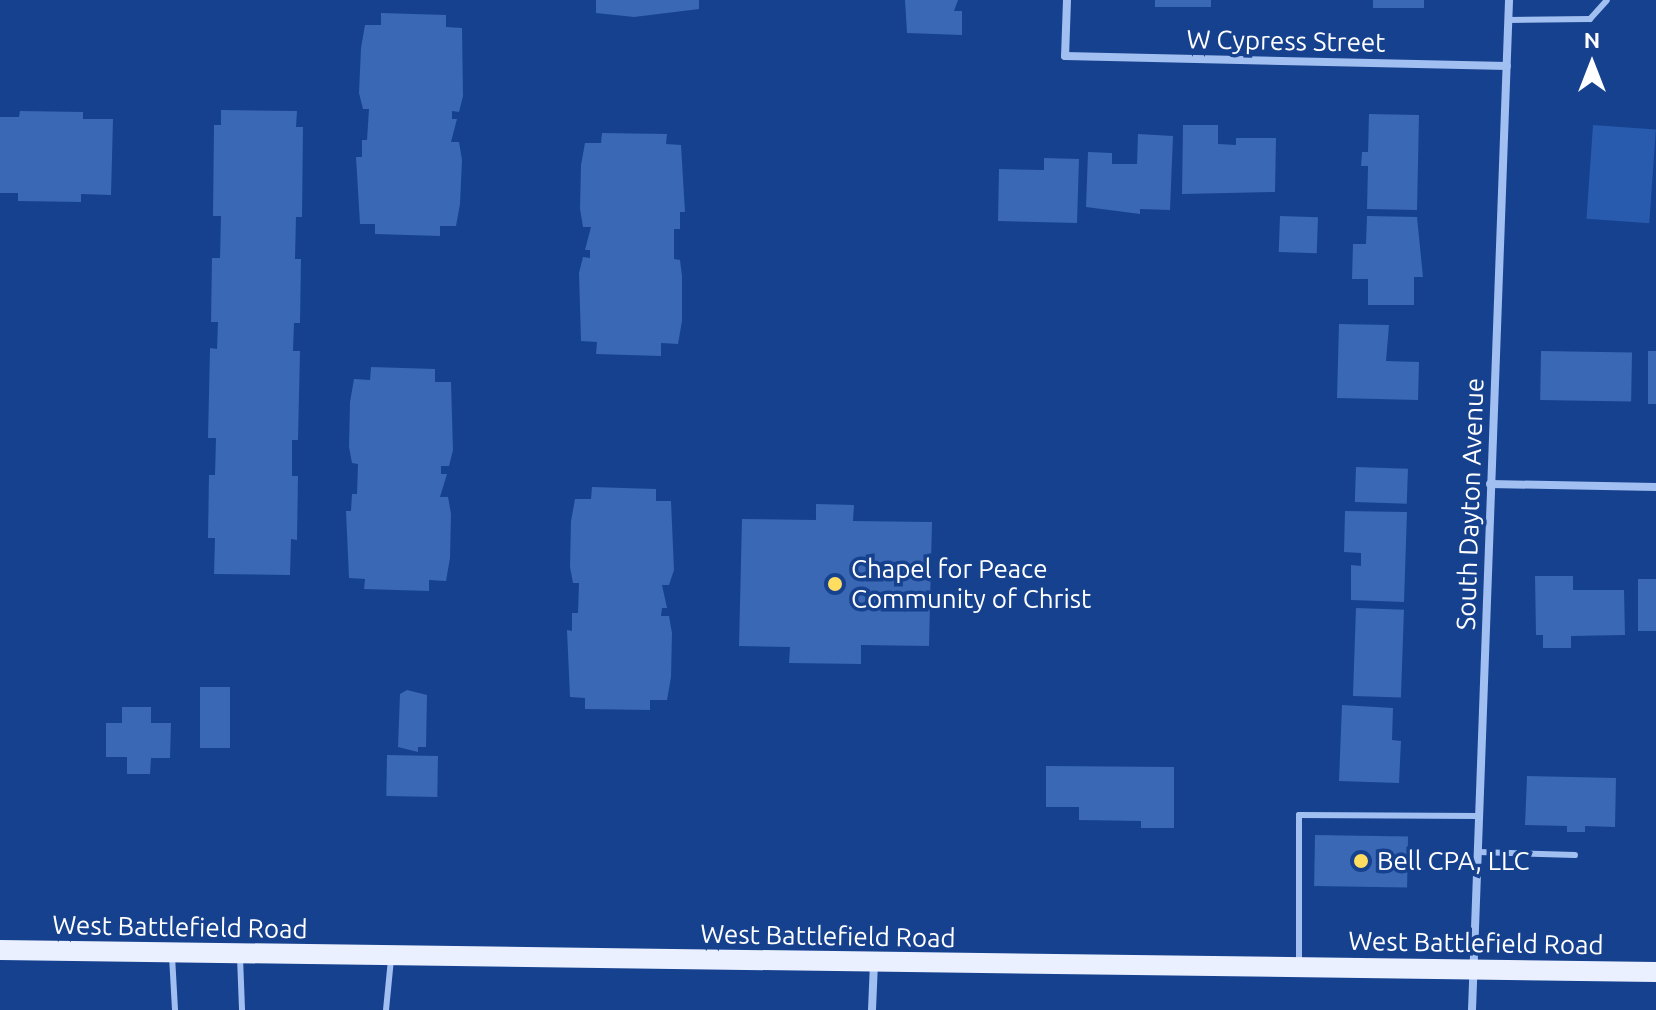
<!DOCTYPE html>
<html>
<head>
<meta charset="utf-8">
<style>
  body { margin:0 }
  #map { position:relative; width:1656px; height:1010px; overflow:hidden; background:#16418e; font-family:Ubuntu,sans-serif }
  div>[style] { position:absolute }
  .green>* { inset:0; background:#285aad; transform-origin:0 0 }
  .building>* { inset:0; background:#3a68b5; transform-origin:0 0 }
  .lane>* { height:6px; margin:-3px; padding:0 3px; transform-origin:3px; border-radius:3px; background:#a1bff0 }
  .street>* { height:8px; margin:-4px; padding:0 4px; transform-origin:4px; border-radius:4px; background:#a1bff0 }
  .primary>* { height:20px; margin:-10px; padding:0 10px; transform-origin:10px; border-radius:10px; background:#eaf0ff }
  .dots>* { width:22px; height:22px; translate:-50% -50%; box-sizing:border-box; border:4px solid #16418e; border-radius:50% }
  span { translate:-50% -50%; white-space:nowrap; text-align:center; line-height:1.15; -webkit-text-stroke:7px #16418e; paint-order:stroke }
  .street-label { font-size:26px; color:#fff }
  .poi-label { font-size:26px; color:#fff }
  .left { translate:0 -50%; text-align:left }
  .north { position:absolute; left:1552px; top:24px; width:80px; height:80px; -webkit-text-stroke:6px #16418e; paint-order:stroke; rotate:0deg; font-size:22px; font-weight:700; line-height:32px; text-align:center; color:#fff }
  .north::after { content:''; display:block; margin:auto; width:28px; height:36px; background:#fff; clip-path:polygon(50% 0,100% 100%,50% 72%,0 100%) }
</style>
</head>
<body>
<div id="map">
  <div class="green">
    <i style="left:1593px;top:125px;width:63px;height:94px;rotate:4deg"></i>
  </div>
  <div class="building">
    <i style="clip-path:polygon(596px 0,699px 0,699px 9px,634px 17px,596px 13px)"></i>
    <i style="clip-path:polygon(905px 0,958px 0,954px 11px,962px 11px,962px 35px,907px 33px)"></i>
    <i style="left:1155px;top:0;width:56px;height:7px"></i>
    <i style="left:1373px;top:0;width:51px;height:8px"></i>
    <i style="clip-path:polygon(381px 13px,446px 15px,446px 27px,462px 28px,463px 96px,459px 112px,452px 111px,452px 119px,457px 119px,451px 142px,459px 142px,462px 160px,460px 204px,456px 226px,440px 226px,440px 236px,375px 234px,375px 224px,360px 224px,356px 157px,362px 157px,362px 140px,367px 140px,369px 109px,363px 109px,359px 93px,361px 48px,365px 25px,381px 25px)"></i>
    <i style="clip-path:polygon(221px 110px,297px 111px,296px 127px,303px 127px,302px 217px,296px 217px,295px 259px,301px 259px,300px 323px,294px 323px,293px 351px,300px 351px,298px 440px,292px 440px,292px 476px,298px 476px,297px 540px,291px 539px,290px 575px,214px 574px,215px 538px,208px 538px,209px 475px,215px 475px,216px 438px,208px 438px,210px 348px,217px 349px,218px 322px,211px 322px,212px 258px,220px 258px,221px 216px,213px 216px,214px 125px,221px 125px)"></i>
    <i style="clip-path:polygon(20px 111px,83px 112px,83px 119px,113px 119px,111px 195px,81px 194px,81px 202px,18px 201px,18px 193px,0 193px,0 117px,19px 117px)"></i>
    <i style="clip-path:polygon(1369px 114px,1419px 115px,1417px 210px,1367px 209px,1368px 166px,1361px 166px,1362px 152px,1368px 152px)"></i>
    <i style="clip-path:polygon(1183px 125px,1218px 125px,1218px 144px,1236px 145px,1236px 138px,1276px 138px,1275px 192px,1182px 194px)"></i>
    <i style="clip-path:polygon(602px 133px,667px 134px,666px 144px,681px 145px,685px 212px,680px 212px,680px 229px,674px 229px,674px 259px,680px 260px,682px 276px,682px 321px,678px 344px,661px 343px,661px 356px,596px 354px,597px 342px,581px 341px,579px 273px,583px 257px,590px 258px,590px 250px,585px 250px,591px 227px,583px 227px,580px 209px,581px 165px,585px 143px,601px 143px)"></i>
    <i style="clip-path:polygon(1138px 134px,1173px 136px,1170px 210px,1140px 209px,1140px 214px,1086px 207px,1088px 152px,1112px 153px,1112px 164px,1137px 164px)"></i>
    <i style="clip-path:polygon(1044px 158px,1079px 159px,1077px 223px,998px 221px,999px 169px,1044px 170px)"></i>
    <i style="left:1280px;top:216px;width:38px;height:36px;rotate:2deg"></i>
    <i style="clip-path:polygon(1367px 216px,1417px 217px,1423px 277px,1414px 277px,1414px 305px,1368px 305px,1368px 279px,1352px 279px,1353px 244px,1366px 244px)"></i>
    <i style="clip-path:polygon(1339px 324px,1389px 325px,1386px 361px,1419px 362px,1418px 400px,1337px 398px)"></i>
    <i style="left:1541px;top:351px;width:91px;height:49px;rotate:1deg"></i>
    <i style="left:1648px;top:351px;width:8px;height:53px"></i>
    <i style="clip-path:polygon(371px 367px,435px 369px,435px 382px,451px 382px,453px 450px,449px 466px,441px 466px,441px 474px,447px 474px,440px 497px,448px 497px,451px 514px,450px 558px,446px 581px,429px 580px,429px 591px,364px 589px,365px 579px,349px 578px,346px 511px,351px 511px,352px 494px,357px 494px,358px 464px,352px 463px,349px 447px,350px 402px,354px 379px,370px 380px)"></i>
    <i style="left:1356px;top:467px;width:52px;height:35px;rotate:2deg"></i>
    <i style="clip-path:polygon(592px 487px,656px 489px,656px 501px,671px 501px,674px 570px,669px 585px,662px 585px,667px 608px,662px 608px,661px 616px,669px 616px,672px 633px,671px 677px,667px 700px,650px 700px,650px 710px,585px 709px,585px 698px,570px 697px,567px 630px,572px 631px,572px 613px,578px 613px,579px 583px,573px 583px,570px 567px,571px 521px,575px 499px,591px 499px)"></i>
    <i style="clip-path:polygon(816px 504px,854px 505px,853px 521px,932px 522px,929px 646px,861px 645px,861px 664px,789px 663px,790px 647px,739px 646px,742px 519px,816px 520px)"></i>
    <i style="clip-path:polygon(1345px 511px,1407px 512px,1404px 602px,1351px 600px,1351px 565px,1361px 566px,1361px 553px,1344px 552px)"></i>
    <i style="clip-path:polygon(1535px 576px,1573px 576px,1573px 590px,1624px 590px,1625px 635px,1571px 636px,1571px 648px,1543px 648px,1543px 635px,1536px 635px)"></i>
    <i style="left:1638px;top:579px;width:18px;height:52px"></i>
    <i style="left:1356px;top:608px;width:48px;height:88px;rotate:2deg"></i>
    <i style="left:200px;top:687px;width:30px;height:61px"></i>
    <i style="clip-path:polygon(407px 690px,427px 695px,426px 747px,418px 747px,418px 752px,398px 747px,400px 694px)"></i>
    <i style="clip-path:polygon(1342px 705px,1393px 708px,1392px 740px,1401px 741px,1399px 783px,1339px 781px)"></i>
    <i style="clip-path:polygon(122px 707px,151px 707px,151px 723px,171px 723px,170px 758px,151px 758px,150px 774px,127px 774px,127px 757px,106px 757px,106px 723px,122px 723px)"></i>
    <i style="left:387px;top:755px;width:51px;height:41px;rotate:1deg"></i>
    <i style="clip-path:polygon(1046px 766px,1174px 767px,1174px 828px,1141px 828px,1141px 821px,1079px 820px,1079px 807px,1046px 807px)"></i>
    <i style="clip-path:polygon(1527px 776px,1616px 778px,1615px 827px,1585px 826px,1585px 832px,1567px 832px,1567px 826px,1525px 825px)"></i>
    <i style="left:1315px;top:835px;width:93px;height:51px;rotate:1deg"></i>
  </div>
  <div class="lane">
    <i style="left:1508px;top:20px;width:82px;rotate:-0.7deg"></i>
    <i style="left:1590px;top:19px;width:25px;rotate:-48deg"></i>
    <i style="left:1478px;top:852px;width:97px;rotate:1.8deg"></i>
    <i style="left:172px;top:956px;width:54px;rotate:86.8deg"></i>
    <i style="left:240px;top:957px;width:53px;rotate:87.8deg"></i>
    <i style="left:1299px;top:964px;width:149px;rotate:-90deg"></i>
    <i style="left:1299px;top:815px;width:180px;rotate:0.3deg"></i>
    <i style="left:386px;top:1010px;width:51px;rotate:-84.4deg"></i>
  </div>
  <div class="street">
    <i style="left:1067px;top:0;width:56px;rotate:92deg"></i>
    <i style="left:1065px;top:56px;width:442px;rotate:1.3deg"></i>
    <i style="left:1490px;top:484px;width:166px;rotate:1deg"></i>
    <i style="left:872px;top:1010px;width:47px;rotate:-87.6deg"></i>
    <i style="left:1472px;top:1010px;width:1011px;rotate:-87.9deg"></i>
  </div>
  <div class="primary">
    <i style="left:0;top:950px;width:1656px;rotate:0.76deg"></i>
  </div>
  <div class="dots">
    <i style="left:835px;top:584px;background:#ffdd60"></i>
    <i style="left:1361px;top:861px;background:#ffdd60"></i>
  </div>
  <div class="street-label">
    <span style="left:1286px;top:41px;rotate:1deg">W Cypress Street</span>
    <span style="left:1470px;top:504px;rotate:-88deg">South Dayton Avenue</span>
    <span style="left:180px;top:927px;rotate:1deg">West Battlefield Road</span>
    <span style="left:828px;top:936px;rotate:1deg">West Battlefield Road</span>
    <span style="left:1476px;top:943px;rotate:1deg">West Battlefield Road</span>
  </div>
  <div class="poi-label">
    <span class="left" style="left:851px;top:584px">Chapel for Peace<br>Community of Christ</span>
    <span class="left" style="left:1377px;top:861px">Bell CPA, LLC</span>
  </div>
  <div class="north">N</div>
</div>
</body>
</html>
